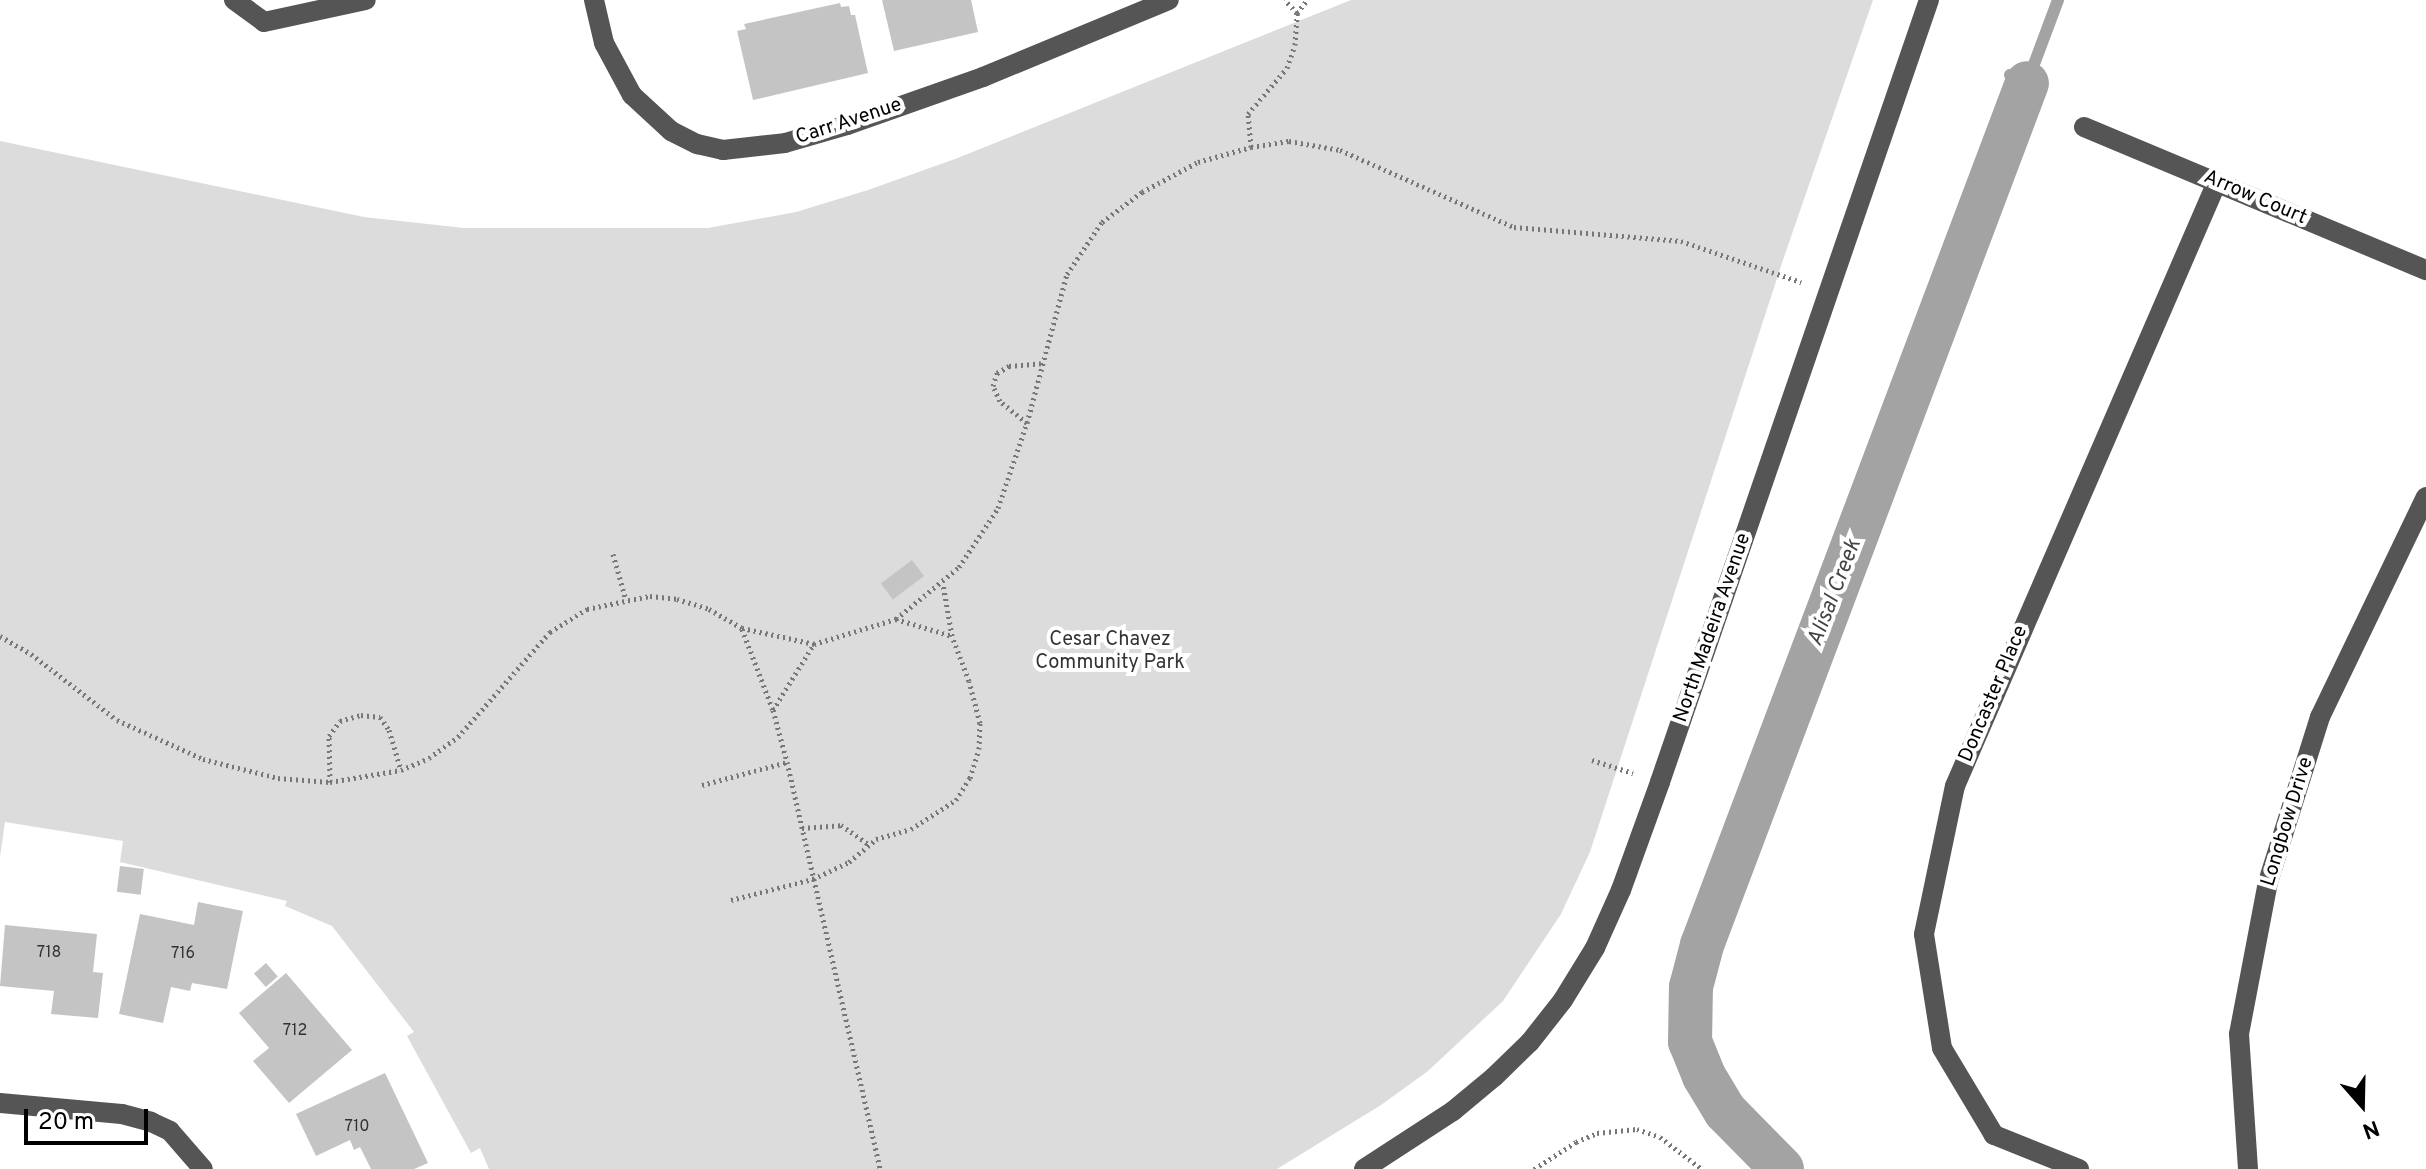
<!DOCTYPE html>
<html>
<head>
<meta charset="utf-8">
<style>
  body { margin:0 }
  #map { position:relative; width:2426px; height:1169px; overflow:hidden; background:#fff; font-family:Overpass,sans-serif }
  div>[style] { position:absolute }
  .green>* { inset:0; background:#dcdcdc }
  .stream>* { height:12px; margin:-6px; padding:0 6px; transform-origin:6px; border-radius:6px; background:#a3a3a3 }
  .canal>* { height:44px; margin:-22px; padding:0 22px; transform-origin:22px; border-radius:22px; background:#a3a3a3 }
  .building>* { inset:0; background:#c4c4c4; transform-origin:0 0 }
  .path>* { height:5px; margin-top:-2.5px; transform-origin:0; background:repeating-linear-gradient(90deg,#777 0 2px,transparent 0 6px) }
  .minor>* { height:20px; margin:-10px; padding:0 10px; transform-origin:10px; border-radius:10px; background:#555 }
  span { translate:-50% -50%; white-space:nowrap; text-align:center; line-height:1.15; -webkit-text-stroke:8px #fff; paint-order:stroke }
  .number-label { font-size:16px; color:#313131 }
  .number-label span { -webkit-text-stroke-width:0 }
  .street-label { font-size:20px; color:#000 }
  .park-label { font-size:20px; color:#333 }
  .water-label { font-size:22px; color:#444; font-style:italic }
  .north { position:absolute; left:2322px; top:1065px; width:80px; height:80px; -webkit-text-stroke:6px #fff; paint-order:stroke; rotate:160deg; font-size:22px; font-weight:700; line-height:32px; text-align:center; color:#000 }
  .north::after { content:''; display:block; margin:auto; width:28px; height:36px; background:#000; clip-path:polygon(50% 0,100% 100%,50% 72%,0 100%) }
  .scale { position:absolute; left:24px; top:1109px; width:124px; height:36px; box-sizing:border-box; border:4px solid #000; border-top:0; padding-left:10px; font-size:24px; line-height:28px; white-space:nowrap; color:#000; -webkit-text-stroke:6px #fff; paint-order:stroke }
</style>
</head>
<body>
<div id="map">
  <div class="green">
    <i style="clip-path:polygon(1351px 0,1873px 0,1783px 260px,1590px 852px,1561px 914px,1503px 1001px,1428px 1071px,1381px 1105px,1277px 1169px,489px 1169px,480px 1148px,471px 1153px,407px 1036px,414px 1032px,332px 926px,285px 906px,287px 901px,120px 862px,123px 841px,5px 822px,0 857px,0 141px,364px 217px,464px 228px,708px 228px,796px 212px,868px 190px,955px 159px)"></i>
  </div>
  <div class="stream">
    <i style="left:2010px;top:75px;width:19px;rotate:25deg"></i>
    <i style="left:2027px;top:83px;width:89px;rotate:-69.5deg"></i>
  </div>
  <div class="canal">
    <i style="left:1782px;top:1169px;width:81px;rotate:-134.5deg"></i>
    <i style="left:1725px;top:1111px;width:41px;rotate:-121deg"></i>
    <i style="left:1704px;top:1076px;width:37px;rotate:-112deg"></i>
    <i style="left:1690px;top:1042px;width:55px;rotate:-89deg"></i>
    <i style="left:1691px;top:987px;width:43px;rotate:-75.3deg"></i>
    <i style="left:1702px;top:945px;width:921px;rotate:-69.34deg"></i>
  </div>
  <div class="building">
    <i style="clip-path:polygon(882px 0,971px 0,978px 32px,894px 51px)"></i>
    <i style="clip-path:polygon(840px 3px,841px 7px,849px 6px,851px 15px,855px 15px,868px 73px,753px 100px,737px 31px,746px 29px,744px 24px)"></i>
    <i style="left:912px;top:560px;width:20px;height:39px;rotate:53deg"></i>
    <i style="left:120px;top:866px;width:24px;height:26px;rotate:7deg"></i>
    <i style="clip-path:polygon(198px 902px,243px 911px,227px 989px,192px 983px,190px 991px,171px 987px,163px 1023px,119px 1014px,140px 914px,194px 925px)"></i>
    <i style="clip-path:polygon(5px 925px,97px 934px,93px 972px,103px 973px,98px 1018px,51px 1014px,54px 991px,0 986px)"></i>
    <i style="left:266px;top:963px;width:18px;height:16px;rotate:49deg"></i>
    <i style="clip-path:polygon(286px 973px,352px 1050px,289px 1103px,253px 1061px,269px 1048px,239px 1013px)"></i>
    <i style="clip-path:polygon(385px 1073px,428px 1163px,414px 1169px,371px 1169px,360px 1147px,354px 1150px,350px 1140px,316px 1156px,296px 1114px)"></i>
  </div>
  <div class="path">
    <i style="left:1297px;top:13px;width:16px;rotate:-52deg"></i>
    <i style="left:1251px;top:147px;width:33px;rotate:-95deg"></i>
    <i style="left:1248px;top:114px;width:60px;rotate:-49.7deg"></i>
    <i style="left:1287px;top:68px;width:24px;rotate:-71deg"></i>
    <i style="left:1295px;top:45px;width:32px;rotate:-86deg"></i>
    <i style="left:1297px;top:13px;width:18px;rotate:-133deg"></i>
    <i style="left:1027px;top:423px;width:35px;rotate:-141deg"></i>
    <i style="left:1000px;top:401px;width:17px;rotate:-115deg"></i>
    <i style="left:993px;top:386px;width:14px;rotate:-73deg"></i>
    <i style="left:997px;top:373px;width:14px;rotate:-30deg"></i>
    <i style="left:1009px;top:366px;width:32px;rotate:-5deg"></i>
    <i style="left:613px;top:554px;width:48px;rotate:74.2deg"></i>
    <i style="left:896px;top:619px;width:59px;rotate:16.9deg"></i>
    <i style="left:742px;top:629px;width:87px;rotate:69.1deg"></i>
    <i style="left:773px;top:710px;width:54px;rotate:74.9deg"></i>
    <i style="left:787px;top:762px;width:417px;rotate:77.1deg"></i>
    <i style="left:0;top:636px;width:36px;rotate:30deg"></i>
    <i style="left:31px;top:654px;width:108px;rotate:37.5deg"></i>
    <i style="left:117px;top:720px;width:94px;rotate:24.4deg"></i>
    <i style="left:203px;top:759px;width:77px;rotate:14.2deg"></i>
    <i style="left:278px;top:778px;width:52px;rotate:4.4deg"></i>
    <i style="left:330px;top:782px;width:72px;rotate:-9.6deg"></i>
    <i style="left:401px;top:770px;width:30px;rotate:-23deg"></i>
    <i style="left:429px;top:758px;width:36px;rotate:-36deg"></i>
    <i style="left:458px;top:737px;width:140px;rotate:-48.8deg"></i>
    <i style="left:550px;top:632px;width:44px;rotate:-31.9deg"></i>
    <i style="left:587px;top:609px;width:64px;rotate:-11.7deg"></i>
    <i style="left:650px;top:596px;width:27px;rotate:6deg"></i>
    <i style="left:677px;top:599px;width:34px;rotate:17deg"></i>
    <i style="left:709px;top:609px;width:38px;rotate:30deg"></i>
    <i style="left:742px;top:628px;width:74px;rotate:12.5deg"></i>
    <i style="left:814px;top:644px;width:86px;rotate:-17deg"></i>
    <i style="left:896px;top:619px;width:82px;rotate:-39.5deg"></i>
    <i style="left:959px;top:567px;width:71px;rotate:-56.5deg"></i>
    <i style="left:998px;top:508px;width:90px;rotate:-71.2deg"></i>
    <i style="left:1027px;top:423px;width:154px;rotate:-75deg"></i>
    <i style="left:1067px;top:274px;width:63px;rotate:-56.1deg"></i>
    <i style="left:1102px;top:222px;width:50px;rotate:-36.9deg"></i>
    <i style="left:1142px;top:192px;width:64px;rotate:-28.2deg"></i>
    <i style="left:1198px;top:162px;width:55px;rotate:-15.8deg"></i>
    <i style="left:1251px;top:147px;width:38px;rotate:-9deg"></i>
    <i style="left:1289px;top:141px;width:52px;rotate:10deg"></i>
    <i style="left:1340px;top:150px;width:190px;rotate:23.9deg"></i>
    <i style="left:1514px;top:227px;width:168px;rotate:4.8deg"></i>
    <i style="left:1681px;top:241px;width:127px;rotate:18.9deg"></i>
    <i style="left:773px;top:710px;width:78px;rotate:-58.2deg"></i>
    <i style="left:1592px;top:760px;width:43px;rotate:17.6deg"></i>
    <i style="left:330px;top:782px;width:46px;rotate:-91.2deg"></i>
    <i style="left:329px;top:736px;width:19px;rotate:-54deg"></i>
    <i style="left:340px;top:721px;width:22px;rotate:-16deg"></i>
    <i style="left:361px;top:715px;width:19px;rotate:6deg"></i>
    <i style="left:380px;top:717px;width:16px;rotate:55deg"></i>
    <i style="left:389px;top:730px;width:42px;rotate:73.3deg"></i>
    <i style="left:702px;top:785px;width:88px;rotate:-15.1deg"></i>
    <i style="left:802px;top:828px;width:39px;rotate:-4deg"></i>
    <i style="left:841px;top:825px;width:35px;rotate:35deg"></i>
    <i style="left:731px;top:900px;width:85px;rotate:-14.4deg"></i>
    <i style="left:813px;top:879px;width:40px;rotate:-25deg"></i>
    <i style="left:849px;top:862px;width:35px;rotate:-40deg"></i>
    <i style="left:876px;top:839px;width:36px;rotate:-16deg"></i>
    <i style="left:911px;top:829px;width:54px;rotate:-32.8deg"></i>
    <i style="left:956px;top:800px;width:26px;rotate:-58deg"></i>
    <i style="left:970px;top:778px;width:30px;rotate:-73deg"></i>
    <i style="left:979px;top:749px;width:26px;rotate:-88deg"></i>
    <i style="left:980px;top:723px;width:43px;rotate:-104.7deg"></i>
    <i style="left:969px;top:681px;width:48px;rotate:-110.7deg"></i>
    <i style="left:952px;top:636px;width:53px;rotate:-99.8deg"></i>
    <i style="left:1534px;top:1169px;width:50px;rotate:-32.7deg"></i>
    <i style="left:1576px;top:1142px;width:23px;rotate:-23deg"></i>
    <i style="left:1597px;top:1133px;width:40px;rotate:-5.7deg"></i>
    <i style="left:1637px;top:1129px;width:24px;rotate:19deg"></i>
    <i style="left:1660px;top:1137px;width:53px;rotate:37.3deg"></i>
  </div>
  <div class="minor">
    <i style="left:234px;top:0;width:37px;rotate:36deg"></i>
    <i style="left:264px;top:22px;width:104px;rotate:-12.2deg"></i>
    <i style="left:594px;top:0;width:44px;rotate:76.9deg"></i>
    <i style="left:604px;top:43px;width:59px;rotate:61.7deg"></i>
    <i style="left:632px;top:95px;width:53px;rotate:42.7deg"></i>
    <i style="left:671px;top:131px;width:29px;rotate:27deg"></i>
    <i style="left:697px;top:144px;width:27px;rotate:13deg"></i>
    <i style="left:723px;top:150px;width:62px;rotate:-6.4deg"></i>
    <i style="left:785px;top:143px;width:65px;rotate:-16.2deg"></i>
    <i style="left:847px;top:125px;width:144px;rotate:-19.4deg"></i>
    <i style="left:983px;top:77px;width:201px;rotate:-22.5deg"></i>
    <i style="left:2084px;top:127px;width:371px;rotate:22.7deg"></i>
    <i style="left:0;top:1103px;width:122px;rotate:5.2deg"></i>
    <i style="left:122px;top:1114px;width:30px;rotate:15deg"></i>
    <i style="left:151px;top:1122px;width:21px;rotate:25deg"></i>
    <i style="left:170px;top:1131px;width:50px;rotate:49deg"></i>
    <i style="left:1364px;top:1169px;width:106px;rotate:-33.1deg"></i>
    <i style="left:1453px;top:1111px;width:53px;rotate:-39.7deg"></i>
    <i style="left:1494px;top:1077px;width:50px;rotate:-44.2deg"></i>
    <i style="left:1530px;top:1042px;width:53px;rotate:-51.8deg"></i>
    <i style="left:1563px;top:1000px;width:61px;rotate:-58.4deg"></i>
    <i style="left:1595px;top:948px;width:64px;rotate:-65.9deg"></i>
    <i style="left:1621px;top:890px;width:115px;rotate:-70.1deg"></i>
    <i style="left:1660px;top:782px;width:827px;rotate:-71.02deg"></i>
    <i style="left:2079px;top:1169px;width:92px;rotate:-158.2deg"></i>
    <i style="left:1994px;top:1135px;width:101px;rotate:-120.9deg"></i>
    <i style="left:1942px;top:1048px;width:115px;rotate:-99deg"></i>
    <i style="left:1924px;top:934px;width:151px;rotate:-78.2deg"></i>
    <i style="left:1955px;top:786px;width:658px;rotate:-66.55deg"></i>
    <i style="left:2248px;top:1169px;width:135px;rotate:-93.8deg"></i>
    <i style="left:2239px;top:1034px;width:155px;rotate:-79.2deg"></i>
    <i style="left:2268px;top:882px;width:173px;rotate:-72.5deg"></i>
    <i style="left:2320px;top:717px;width:244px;rotate:-64.3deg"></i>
  </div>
  <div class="number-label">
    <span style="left:49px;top:953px">718</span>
    <span style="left:183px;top:954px">716</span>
    <span style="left:295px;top:1031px">712</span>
    <span style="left:357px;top:1127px">710</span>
  </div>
  <div class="street-label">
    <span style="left:849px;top:122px;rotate:-18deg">Carr Avenue</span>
    <span style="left:2255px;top:198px;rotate:23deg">Arrow Court</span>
    <span style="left:1713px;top:628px;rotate:-71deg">North Madeira Avenue</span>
    <span style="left:1994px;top:694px;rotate:-67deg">Doncaster Place</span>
    <span style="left:2288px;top:822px;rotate:-73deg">Longbow Drive</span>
  </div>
  <div class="park-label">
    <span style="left:1110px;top:652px">Cesar Chavez<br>Community Park</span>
  </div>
  <div class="water-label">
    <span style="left:1835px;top:593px;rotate:-69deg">Alisal Creek</span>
  </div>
  <div class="north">N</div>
  <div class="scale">20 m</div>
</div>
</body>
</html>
